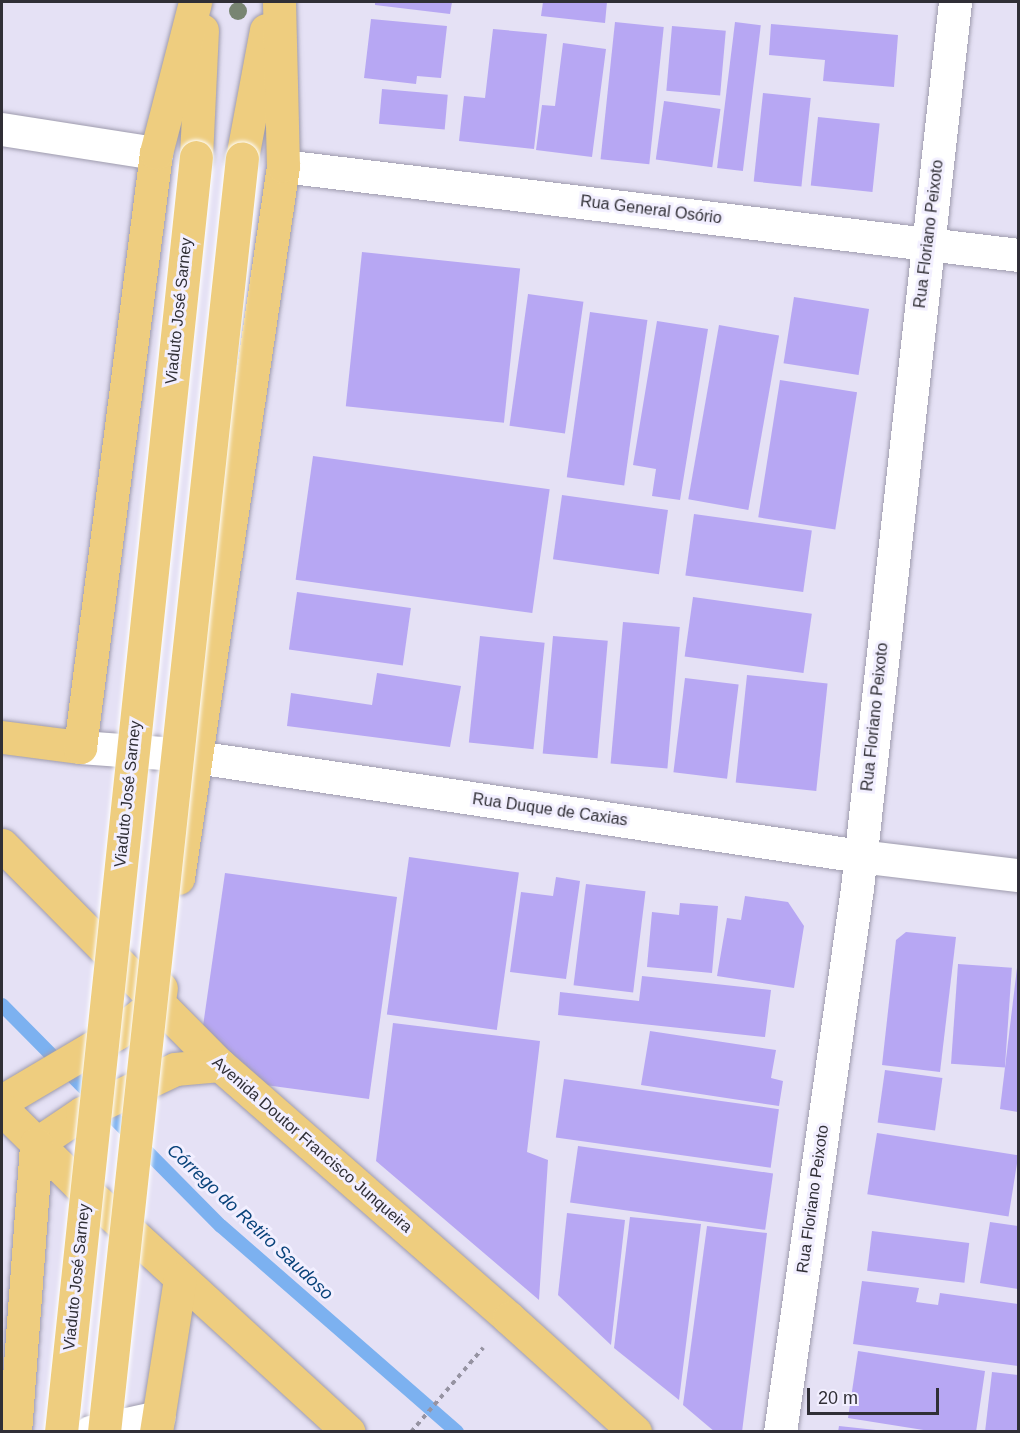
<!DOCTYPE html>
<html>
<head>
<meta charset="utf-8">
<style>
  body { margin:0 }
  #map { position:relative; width:1020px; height:1433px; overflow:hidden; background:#e5e1f5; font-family:Arial,sans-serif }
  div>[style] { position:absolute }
  .stream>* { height:14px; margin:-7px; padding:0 7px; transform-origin:7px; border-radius:7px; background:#7cb1f0 }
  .building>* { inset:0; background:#b7a7f3; transform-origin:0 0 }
  .path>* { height:4px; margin-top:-2px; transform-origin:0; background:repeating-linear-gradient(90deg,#9693a2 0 4.5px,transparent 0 9px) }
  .roads { filter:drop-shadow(0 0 2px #9e9bad) drop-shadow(0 0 2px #9e9bad) }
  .street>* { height:33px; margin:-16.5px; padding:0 16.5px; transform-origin:16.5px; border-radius:16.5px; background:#fff }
  .primary>* { height:33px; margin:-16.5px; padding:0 16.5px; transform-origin:16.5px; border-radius:16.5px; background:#eecd7f }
  .bridges { filter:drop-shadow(0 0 2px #fff) drop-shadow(0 0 2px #fff) }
  .primary-bridge>* { height:33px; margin:-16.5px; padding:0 16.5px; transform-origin:16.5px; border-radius:16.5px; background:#eecd7f }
  .trees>* { width:18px; height:18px; margin:-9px; border-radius:50%; background:#788572 }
  span { translate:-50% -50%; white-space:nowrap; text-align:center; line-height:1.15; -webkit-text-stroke:6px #f2efff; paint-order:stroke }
  .street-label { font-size:16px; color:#302f36 }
  .water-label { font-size:18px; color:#08427a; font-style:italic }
  .frame { position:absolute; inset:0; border:3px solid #302f36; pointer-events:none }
  .scale { position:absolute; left:807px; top:1388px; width:132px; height:27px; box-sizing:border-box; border:3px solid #302f36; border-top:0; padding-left:8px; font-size:18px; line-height:21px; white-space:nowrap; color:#302f36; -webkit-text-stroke:4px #f2efff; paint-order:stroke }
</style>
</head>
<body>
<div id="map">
  <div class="stream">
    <i style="left:2px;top:1005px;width:311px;rotate:45.3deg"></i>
    <i style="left:221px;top:1226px;width:313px;rotate:41.1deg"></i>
  </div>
  <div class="building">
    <i style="clip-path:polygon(375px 2px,452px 2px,450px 14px,375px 5px)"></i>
    <i style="clip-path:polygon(543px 2px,607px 2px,605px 23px,541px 16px)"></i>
    <i style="clip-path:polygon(371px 19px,447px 26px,441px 78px,417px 76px,416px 84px,364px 78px)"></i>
    <i style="left:615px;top:22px;width:49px;height:138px;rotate:6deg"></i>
    <i style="left:735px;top:22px;width:26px;height:147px;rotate:7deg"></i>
    <i style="clip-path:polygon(771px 24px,898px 35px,894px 87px,823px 81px,825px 60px,769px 55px)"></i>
    <i style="left:672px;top:26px;width:54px;height:65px;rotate:5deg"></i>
    <i style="clip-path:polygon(493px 29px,547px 34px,534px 149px,459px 141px,464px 96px,485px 98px)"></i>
    <i style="clip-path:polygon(563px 43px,606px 49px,592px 157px,536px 150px,542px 105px,555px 106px)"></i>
    <i style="left:382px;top:89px;width:66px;height:35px;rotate:5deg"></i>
    <i style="left:763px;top:93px;width:48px;height:89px;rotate:6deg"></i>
    <i style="left:664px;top:101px;width:57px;height:59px;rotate:8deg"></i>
    <i style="left:818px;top:117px;width:62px;height:69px;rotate:6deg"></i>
    <i style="left:362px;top:252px;width:159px;height:155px;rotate:6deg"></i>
    <i style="left:528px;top:294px;width:56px;height:133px;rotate:8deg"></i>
    <i style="left:794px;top:297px;width:76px;height:67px;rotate:9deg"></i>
    <i style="left:590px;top:312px;width:58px;height:167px;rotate:8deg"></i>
    <i style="clip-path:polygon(657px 321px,708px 329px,680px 500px,652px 496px,656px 469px,633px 465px)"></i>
    <i style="left:719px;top:325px;width:61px;height:177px;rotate:10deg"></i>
    <i style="left:780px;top:380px;width:78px;height:139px;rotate:9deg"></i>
    <i style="left:313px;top:456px;width:239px;height:125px;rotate:8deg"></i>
    <i style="left:562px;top:495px;width:107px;height:65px;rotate:8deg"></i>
    <i style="left:694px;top:514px;width:119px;height:62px;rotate:8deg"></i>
    <i style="left:297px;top:592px;width:115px;height:58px;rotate:8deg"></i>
    <i style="left:693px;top:597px;width:120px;height:60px;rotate:8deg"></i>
    <i style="left:623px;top:622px;width:57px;height:142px;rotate:5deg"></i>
    <i style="left:480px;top:636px;width:65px;height:107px;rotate:6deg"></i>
    <i style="left:553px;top:636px;width:55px;height:118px;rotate:5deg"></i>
    <i style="clip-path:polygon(377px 673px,461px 686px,450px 747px,287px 726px,291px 693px,372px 705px)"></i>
    <i style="left:747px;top:675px;width:81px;height:108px;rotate:6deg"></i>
    <i style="left:685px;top:678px;width:54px;height:95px;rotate:7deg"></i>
    <i style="left:409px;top:857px;width:111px;height:159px;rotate:8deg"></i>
    <i style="clip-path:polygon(225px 873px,397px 897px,369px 1099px,242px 1082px,201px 1040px)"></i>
    <i style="clip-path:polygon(556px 877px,580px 881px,566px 979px,510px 972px,521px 892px,553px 896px)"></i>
    <i style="left:586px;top:884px;width:60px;height:102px;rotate:7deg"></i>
    <i style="clip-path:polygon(745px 896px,788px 902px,804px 926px,794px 988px,717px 976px,727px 918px,741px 920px)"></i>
    <i style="clip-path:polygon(680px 903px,718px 906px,712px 973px,647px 967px,652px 912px,679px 915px)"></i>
    <i style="clip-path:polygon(906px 932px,956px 937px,940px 1072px,882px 1065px,896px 940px)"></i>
    <i style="left:958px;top:964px;width:54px;height:100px;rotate:4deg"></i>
    <i style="clip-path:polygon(1017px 968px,1018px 968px,1018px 1112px,1000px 1109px)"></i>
    <i style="clip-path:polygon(642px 976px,771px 990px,765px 1037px,558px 1015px,560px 992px,639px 1001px)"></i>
    <i style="clip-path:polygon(393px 1023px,540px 1041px,527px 1152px,548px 1160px,539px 1300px,376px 1161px)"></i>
    <i style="clip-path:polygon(650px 1031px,776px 1050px,771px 1078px,783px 1081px,779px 1106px,641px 1085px)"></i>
    <i style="left:885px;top:1070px;width:58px;height:53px;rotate:8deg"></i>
    <i style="left:564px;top:1079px;width:217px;height:59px;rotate:8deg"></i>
    <i style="left:877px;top:1133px;width:143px;height:62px;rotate:9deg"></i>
    <i style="left:578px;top:1146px;width:197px;height:57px;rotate:8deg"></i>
    <i style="clip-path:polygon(567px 1213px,625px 1220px,611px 1345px,558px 1295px)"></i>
    <i style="clip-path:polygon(630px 1217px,701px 1224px,679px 1400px,614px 1348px)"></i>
    <i style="clip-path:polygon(990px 1222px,1018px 1226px,1018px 1289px,980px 1283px)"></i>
    <i style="clip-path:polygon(707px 1226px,767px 1233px,742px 1432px,715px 1432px,683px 1405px)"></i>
    <i style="left:872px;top:1231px;width:98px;height:40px;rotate:7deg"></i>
    <i style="clip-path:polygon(862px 1281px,919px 1288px,916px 1302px,938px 1305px,940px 1293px,1018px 1304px,1018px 1366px,853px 1344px)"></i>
    <i style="clip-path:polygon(858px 1351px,985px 1371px,976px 1432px,936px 1432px,848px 1418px)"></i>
    <i style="clip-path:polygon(992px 1372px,1018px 1375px,1018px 1432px,985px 1432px)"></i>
    <i style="clip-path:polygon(839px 1426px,876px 1430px,876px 1432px,838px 1432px)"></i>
  </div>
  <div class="path">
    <i style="left:411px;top:1432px;width:111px;rotate:-49.4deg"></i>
  </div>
  <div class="roads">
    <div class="street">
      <i style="left:2px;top:129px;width:156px;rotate:8.9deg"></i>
      <i style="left:283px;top:166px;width:740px;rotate:6.9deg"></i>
      <i style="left:80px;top:747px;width:96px;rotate:4.2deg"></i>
      <i style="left:176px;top:754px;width:692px;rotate:8.48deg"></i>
      <i style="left:860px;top:856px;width:159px;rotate:6.9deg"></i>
      <i style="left:90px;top:1432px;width:70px;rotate:-12.4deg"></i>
      <i style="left:780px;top:1432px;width:549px;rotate:-81.94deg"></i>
      <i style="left:857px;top:888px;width:891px;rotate:-83.69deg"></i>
    </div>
    <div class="primary">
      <i style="left:196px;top:157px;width:127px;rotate:-87.3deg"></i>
      <i style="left:242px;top:158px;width:130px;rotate:-79.4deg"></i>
      <i style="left:2px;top:737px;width:79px;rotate:7.3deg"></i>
      <i style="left:80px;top:747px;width:599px;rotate:-82.71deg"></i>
      <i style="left:156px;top:153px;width:156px;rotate:-75.5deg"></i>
      <i style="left:2px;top:845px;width:310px;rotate:45.3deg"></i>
      <i style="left:220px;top:1065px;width:384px;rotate:41.2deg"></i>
      <i style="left:509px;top:1318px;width:170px;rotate:42.1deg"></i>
      <i style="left:178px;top:878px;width:720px;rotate:-81.61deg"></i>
      <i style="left:283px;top:166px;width:164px;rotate:-91.4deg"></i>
      <i style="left:2px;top:1101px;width:134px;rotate:-30.6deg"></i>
      <i style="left:117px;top:1033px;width:53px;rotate:-38.2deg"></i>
      <i style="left:159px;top:1000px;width:12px;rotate:-81deg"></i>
      <i style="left:2px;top:1109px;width:107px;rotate:44.6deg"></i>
      <i style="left:78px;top:1184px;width:367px;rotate:42.5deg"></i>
      <i style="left:36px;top:1144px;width:55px;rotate:-34deg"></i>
      <i style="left:82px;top:1113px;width:103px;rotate:-25.3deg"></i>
      <i style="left:175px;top:1069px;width:45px;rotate:-5.1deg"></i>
      <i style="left:15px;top:1432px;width:289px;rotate:-85.8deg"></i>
      <i style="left:156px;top:1432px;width:155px;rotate:-81.1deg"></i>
    </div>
  </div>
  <div class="bridges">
    <div class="primary-bridge">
      <i style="left:61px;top:1432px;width:1282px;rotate:-83.96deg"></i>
      <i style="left:104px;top:1432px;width:1281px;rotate:-83.82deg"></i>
    </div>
  </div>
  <div class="trees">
    <i style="left:238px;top:11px"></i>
  </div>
  <div class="street-label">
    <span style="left:651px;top:210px;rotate:7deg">Rua General Osório</span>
    <span style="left:929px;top:234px;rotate:-83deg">Rua Floriano Peixoto</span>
    <span style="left:179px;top:311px;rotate:-84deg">Viaduto José Sarney</span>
    <span style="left:875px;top:717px;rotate:-84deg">Rua Floriano Peixoto</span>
    <span style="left:128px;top:794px;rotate:-84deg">Viaduto José Sarney</span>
    <span style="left:550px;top:810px;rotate:8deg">Rua Duque de Caxias</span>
    <span style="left:312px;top:1145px;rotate:41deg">Avenida Doutor Francisco Junqueira</span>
    <span style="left:813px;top:1199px;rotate:-82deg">Rua Floriano Peixoto</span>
    <span style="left:77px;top:1277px;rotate:-84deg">Viaduto José Sarney</span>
  </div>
  <div class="water-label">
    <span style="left:250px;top:1222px;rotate:43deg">Córrego do Retiro Saudoso</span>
  </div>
  <div class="frame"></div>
  <div class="scale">20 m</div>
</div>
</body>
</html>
